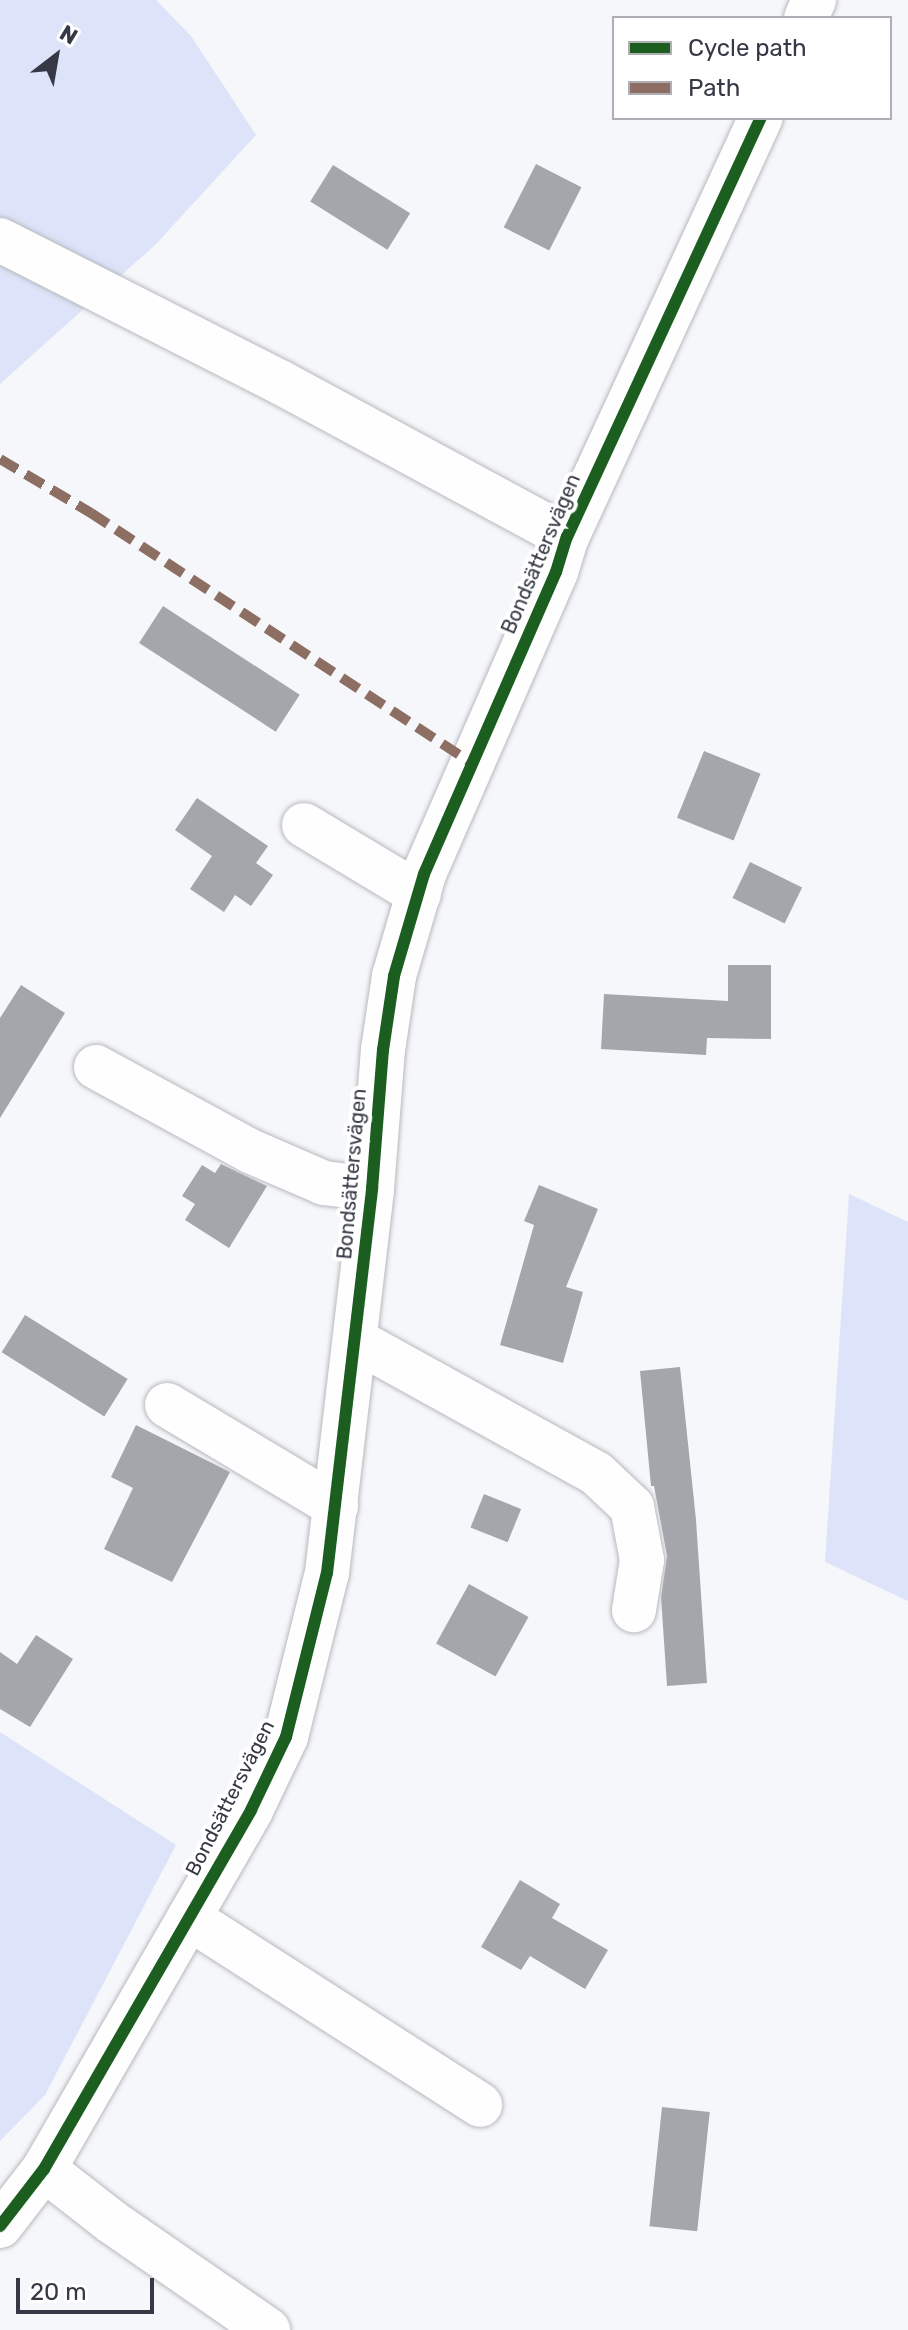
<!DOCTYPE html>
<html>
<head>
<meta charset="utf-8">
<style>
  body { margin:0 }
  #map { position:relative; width:908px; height:2330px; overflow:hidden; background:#f6f7fa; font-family:Rubik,sans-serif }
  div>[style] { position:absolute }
  .green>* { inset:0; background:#dde3f8 }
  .building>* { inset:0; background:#a4a6ac; transform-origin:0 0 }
  .roads { filter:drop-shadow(0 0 2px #b7b9bf) drop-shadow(0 0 2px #b7b9bf) }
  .minor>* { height:44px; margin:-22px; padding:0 22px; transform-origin:22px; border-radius:22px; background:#fefefe }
  .quiet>* { height:10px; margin-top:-5px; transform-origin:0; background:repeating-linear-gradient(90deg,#8d6e63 0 20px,transparent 0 30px) }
  .cycleway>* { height:12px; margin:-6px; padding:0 6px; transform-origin:6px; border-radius:6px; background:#1b5e20 }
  span { translate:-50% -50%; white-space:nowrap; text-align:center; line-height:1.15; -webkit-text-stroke:8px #fff; paint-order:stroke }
  .street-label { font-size:20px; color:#363945 }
  .legend { position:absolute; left:612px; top:16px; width:280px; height:104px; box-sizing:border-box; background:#fff; border:2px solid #afb0b5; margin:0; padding:10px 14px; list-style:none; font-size:24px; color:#363945 }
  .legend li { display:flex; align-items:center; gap:16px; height:40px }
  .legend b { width:40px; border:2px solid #afb0b5 }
  .north { position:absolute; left:16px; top:16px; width:80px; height:80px; -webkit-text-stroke:6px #fff; paint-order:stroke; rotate:31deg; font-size:22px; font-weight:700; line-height:32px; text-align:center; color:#363945 }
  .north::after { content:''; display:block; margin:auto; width:28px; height:36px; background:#363945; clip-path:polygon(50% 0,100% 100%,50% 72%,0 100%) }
  .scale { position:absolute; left:16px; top:2278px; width:138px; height:36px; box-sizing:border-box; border:4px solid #363945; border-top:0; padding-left:10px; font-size:24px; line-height:28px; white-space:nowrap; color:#363945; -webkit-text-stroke:6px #fff; paint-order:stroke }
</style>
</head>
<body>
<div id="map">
  <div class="green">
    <i style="clip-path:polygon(0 0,156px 0,191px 36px,256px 135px,156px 244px,0 384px)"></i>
    <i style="clip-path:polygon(849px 1194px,908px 1222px,908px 1601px,825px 1562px)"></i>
    <i style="clip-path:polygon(0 1732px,176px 1845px,45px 2095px,0 2141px)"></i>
  </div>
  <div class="building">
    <i style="left:536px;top:164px;width:51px;height:71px;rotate:27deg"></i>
    <i style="left:333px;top:165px;width:91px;height:43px;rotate:32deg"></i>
    <i style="left:163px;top:606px;width:163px;height:44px;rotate:33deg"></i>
    <i style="left:704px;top:751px;width:61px;height:72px;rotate:22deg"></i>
    <i style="clip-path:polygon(197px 798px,268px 846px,256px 863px,273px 875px,251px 906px,235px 895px,224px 912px,190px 889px,212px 856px,175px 830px)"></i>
    <i style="left:750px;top:862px;width:58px;height:40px;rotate:26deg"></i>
    <i style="clip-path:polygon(728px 965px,771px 965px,771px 1039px,707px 1038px,706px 1055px,601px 1049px,604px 994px,728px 1001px)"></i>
    <i style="clip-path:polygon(21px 985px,65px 1013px,0 1118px,0 1018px)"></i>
    <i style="clip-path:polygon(221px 1164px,267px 1186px,229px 1248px,185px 1220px,195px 1204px,182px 1196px,202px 1165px,215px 1173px)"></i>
    <i style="clip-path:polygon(539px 1185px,598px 1209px,566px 1287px,583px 1292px,563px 1363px,500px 1345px,534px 1225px,524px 1221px)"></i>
    <i style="left:25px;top:1315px;width:121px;height:44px;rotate:32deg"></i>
    <i style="clip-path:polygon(680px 1367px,696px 1520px,707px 1683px,667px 1686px,661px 1597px,667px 1556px,654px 1486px,651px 1486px,640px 1371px)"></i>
    <i style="clip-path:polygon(136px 1425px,230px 1472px,172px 1582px,104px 1549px,133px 1488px,111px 1477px)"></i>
    <i style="left:484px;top:1494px;width:40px;height:36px;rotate:22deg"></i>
    <i style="left:469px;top:1584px;width:68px;height:68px;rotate:29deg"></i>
    <i style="clip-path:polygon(36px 1635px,73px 1659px,30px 1727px,0 1709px,0 1652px,17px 1664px)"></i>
    <i style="clip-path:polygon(520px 1880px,560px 1904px,552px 1918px,608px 1950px,585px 1989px,530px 1956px,521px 1970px,481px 1947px)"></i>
    <i style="left:662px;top:2107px;width:48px;height:120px;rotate:6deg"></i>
  </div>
  <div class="roads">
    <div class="minor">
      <i style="left:806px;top:18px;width:20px;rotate:-66deg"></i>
      <i style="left:0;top:240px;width:314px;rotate:26.9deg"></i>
      <i style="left:280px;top:382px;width:326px;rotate:28.4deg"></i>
      <i style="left:304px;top:825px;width:134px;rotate:31deg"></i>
      <i style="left:96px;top:1067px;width:175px;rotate:28.6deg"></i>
      <i style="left:250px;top:1151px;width:81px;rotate:23.4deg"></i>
      <i style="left:324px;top:1183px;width:48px;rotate:7.1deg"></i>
      <i style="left:355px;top:1340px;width:275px;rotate:28.9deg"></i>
      <i style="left:596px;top:1473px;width:50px;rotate:43.4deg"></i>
      <i style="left:632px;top:1507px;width:54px;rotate:79.3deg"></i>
      <i style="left:642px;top:1560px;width:51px;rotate:99.1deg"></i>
      <i style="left:167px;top:1405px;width:197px;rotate:30.9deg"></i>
      <i style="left:189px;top:1918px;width:346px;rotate:32.7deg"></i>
      <i style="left:44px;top:2169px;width:86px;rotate:37.9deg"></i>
      <i style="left:112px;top:2222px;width:190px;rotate:34.7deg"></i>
      <i style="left:0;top:2226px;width:72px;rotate:-52.3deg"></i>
      <i style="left:44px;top:2169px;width:414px;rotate:-60deg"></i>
      <i style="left:251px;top:1810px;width:81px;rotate:-64.4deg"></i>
      <i style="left:286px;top:1737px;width:169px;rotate:-76deg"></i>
      <i style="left:327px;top:1573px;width:387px;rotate:-83.3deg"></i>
      <i style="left:372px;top:1189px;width:139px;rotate:-85.5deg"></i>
      <i style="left:383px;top:1050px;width:75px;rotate:-81.5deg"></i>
      <i style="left:394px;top:976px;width:106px;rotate:-73.6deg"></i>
      <i style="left:424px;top:874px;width:330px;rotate:-66.4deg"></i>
      <i style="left:556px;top:572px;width:37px;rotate:-73deg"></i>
      <i style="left:567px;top:537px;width:462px;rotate:-65.2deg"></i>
    </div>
  </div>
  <div class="quiet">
    <i style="left:0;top:459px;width:106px;rotate:30.7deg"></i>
    <i style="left:91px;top:513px;width:457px;rotate:33.3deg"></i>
  </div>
  <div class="cycleway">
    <i style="left:0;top:2226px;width:72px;rotate:-52.3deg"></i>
    <i style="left:44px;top:2169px;width:414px;rotate:-60deg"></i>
    <i style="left:251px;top:1810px;width:81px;rotate:-64.4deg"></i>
    <i style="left:286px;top:1737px;width:169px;rotate:-76deg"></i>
    <i style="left:327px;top:1573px;width:387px;rotate:-83.3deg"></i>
    <i style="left:372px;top:1189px;width:139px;rotate:-85.5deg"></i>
    <i style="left:383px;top:1050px;width:75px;rotate:-81.5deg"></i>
    <i style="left:394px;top:976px;width:106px;rotate:-73.6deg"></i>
    <i style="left:424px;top:874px;width:330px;rotate:-66.4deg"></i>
    <i style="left:556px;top:572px;width:37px;rotate:-73deg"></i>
    <i style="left:567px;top:537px;width:462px;rotate:-65.2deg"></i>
  </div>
  <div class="street-label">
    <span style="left:541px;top:554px;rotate:-67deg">Bondsättersvägen</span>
    <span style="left:352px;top:1174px;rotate:-85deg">Bondsättersvägen</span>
    <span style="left:230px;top:1798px;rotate:-63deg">Bondsättersvägen</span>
  </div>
  <ul class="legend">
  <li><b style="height:10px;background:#1b5e20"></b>Cycle path</li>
  <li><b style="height:10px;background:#8d6e63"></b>Path</li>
  </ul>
  <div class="north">N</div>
  <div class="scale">20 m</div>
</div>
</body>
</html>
